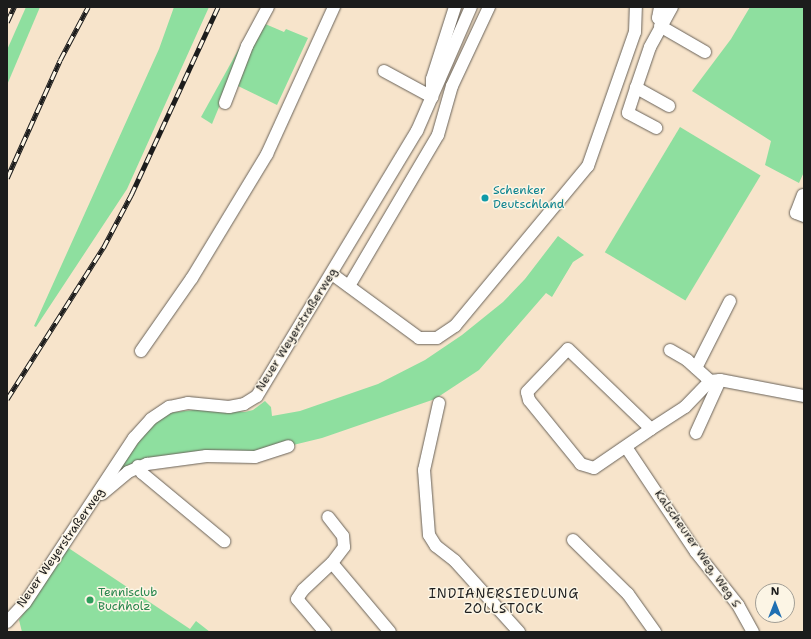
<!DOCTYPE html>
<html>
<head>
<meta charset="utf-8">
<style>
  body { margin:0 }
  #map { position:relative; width:811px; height:639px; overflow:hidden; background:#f7e4cb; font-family:"Shantell Sans",sans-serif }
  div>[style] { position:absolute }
  .green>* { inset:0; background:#8edf9f; transform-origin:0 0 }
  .roads { filter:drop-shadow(0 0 1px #696259) drop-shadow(0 0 1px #696259) }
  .minor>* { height:12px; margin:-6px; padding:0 6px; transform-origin:6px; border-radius:6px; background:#fff }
  .rail>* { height:4.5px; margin-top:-2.25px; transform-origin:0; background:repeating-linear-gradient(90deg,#fcf5e5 0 9px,#1c1c1c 0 18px); box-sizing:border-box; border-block:1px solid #1c1c1c }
  .dots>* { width:11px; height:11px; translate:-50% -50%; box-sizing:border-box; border:2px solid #fcf5e5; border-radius:50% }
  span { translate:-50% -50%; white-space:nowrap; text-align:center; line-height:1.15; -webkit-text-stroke:3px #fcf5e5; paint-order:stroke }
  .culture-label { font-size:12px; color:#0d838f }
  .left { translate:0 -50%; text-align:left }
  .street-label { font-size:12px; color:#1c1c1c }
  .leisure-label { font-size:12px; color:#27864d }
  .neighbourhood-label { font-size:13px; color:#1c1c1c; letter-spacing:1px }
  .frame { position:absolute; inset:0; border:8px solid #1c1c1c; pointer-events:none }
  .north { position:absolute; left:755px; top:583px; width:40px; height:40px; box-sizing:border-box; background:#fcf5e5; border:1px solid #a29e95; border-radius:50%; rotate:0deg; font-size:11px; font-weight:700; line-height:16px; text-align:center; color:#1c1c1c }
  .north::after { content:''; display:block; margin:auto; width:14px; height:18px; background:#1f6fb2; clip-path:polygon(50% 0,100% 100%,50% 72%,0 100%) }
</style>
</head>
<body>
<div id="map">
  <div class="green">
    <i style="clip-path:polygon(26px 7px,40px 7px,7px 85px,7px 50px)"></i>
    <i style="clip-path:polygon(174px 7px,209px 7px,127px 189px,36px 327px,34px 326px,159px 49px)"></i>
    <i style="clip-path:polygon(750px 7px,804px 7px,804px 172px,799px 183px,765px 165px,771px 141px,692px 91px,731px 39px)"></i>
    <i style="clip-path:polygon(263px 23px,284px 32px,286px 29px,308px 38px,277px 105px,236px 85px)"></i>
    <i style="clip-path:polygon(252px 25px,231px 78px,212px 124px,201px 117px)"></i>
    <i style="left:680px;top:127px;width:94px;height:146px;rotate:31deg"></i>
    <i style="clip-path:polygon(558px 236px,584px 255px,573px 262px,552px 297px,546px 293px,479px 370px,435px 399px,322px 438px,252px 455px,192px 453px,113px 477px,149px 428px,167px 413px,202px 409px,245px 412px,253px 410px,265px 401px,271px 407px,272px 416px,300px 411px,378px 384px,425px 360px,462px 335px,503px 302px,525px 279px)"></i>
    <i style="clip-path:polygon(67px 547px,190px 629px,196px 621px,210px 632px,22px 632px,19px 620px)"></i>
  </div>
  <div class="roads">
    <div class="minor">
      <i style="left:660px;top:7px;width:11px;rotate:100deg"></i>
      <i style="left:658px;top:18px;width:5px;rotate:22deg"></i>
      <i style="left:660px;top:26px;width:52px;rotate:30deg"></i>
      <i style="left:384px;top:71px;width:55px;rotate:28.4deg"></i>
      <i style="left:432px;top:97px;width:18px;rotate:-90deg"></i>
      <i style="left:432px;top:79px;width:76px;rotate:-72.3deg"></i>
      <i style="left:636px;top:88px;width:26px;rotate:108deg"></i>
      <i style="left:628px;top:113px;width:32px;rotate:28deg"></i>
      <i style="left:225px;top:103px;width:61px;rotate:-68.9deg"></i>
      <i style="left:247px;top:46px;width:44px;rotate:-61.7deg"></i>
      <i style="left:669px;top:106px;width:38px;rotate:-151deg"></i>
      <i style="left:636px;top:88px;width:43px;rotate:-71.1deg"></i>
      <i style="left:650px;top:47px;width:46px;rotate:-61.2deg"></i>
      <i style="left:803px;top:195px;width:19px;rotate:111deg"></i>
      <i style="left:796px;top:213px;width:9px;rotate:21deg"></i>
      <i style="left:332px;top:274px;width:108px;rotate:36.3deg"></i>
      <i style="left:419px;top:338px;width:18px"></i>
      <i style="left:437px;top:338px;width:22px;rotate:-34deg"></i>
      <i style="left:455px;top:326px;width:208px;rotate:-50.3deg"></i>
      <i style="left:588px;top:166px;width:142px;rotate:-70.7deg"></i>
      <i style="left:635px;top:32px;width:25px;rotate:-88deg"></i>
      <i style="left:349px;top:286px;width:175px;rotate:-59.5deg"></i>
      <i style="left:438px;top:135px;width:51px;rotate:-74.1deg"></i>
      <i style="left:452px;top:86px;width:87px;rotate:-64.9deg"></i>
      <i style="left:568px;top:349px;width:115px;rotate:43.9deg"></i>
      <i style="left:651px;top:429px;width:69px;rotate:145.6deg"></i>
      <i style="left:594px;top:468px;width:14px;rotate:-163deg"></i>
      <i style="left:581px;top:464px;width:82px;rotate:-129.1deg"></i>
      <i style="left:529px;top:400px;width:8px;rotate:-104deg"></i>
      <i style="left:527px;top:392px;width:59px;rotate:-46.4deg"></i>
      <i style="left:670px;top:350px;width:20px;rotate:30deg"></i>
      <i style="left:687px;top:360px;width:31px;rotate:42deg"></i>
      <i style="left:141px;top:351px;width:89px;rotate:-55.1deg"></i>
      <i style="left:192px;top:278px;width:145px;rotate:-58.8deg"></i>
      <i style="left:267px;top:154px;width:162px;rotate:-65.5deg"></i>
      <i style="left:696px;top:368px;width:75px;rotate:-63.1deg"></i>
      <i style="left:710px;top:381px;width:10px;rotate:-6deg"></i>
      <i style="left:720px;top:380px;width:86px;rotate:10.8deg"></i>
      <i style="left:439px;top:403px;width:69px;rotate:102.6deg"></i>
      <i style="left:424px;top:470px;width:65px;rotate:85.6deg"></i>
      <i style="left:429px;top:535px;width:13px;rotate:58deg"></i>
      <i style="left:436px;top:546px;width:24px;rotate:38deg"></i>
      <i style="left:455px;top:561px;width:96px;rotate:48deg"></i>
      <i style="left:651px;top:429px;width:40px;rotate:-32.9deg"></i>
      <i style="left:685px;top:407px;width:36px;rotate:-46deg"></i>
      <i style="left:696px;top:433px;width:58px;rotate:-65.6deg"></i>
      <i style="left:626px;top:447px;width:126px;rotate:56.3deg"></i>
      <i style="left:696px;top:552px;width:68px;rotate:51.6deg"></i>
      <i style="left:738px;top:605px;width:31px;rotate:61deg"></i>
      <i style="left:138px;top:466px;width:8px;rotate:60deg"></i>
      <i style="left:142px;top:473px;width:107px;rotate:39.7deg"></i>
      <i style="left:102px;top:494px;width:34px;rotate:-40deg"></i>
      <i style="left:128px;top:472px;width:21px;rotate:-23deg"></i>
      <i style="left:147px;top:464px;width:60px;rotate:-7.7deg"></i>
      <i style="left:206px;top:456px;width:49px;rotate:1.2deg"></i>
      <i style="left:255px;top:457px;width:35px;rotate:-18deg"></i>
      <i style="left:573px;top:540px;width:77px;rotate:44.5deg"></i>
      <i style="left:628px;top:594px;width:47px;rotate:54.6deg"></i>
      <i style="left:332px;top:563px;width:90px;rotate:50deg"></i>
      <i style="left:7px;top:622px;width:26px;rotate:-47deg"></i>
      <i style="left:25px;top:603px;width:198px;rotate:-56.6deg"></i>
      <i style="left:134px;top:438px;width:25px;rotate:-48deg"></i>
      <i style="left:151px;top:419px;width:22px;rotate:-34deg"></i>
      <i style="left:169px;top:407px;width:19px;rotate:-12deg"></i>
      <i style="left:188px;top:403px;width:41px;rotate:5.6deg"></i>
      <i style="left:229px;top:407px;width:15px;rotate:-11deg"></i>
      <i style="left:244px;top:404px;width:15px;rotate:-32deg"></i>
      <i style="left:257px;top:396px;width:310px;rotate:-58.9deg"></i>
      <i style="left:417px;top:131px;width:135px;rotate:-66.5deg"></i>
      <i style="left:325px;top:632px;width:43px;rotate:-130.3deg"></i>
      <i style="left:297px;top:599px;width:11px;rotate:-56deg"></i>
      <i style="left:303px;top:590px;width:40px;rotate:-43deg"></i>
      <i style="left:332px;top:563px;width:20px;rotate:-53deg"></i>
      <i style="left:344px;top:547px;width:11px;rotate:-95deg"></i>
      <i style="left:343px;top:536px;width:24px;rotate:-128deg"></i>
    </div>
  </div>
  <div class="rail">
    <i style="left:7px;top:22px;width:17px;rotate:-65deg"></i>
    <i style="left:7px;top:178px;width:129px;rotate:-65.8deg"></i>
    <i style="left:60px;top:60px;width:60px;rotate:-62.2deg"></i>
    <i style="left:7px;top:399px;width:179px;rotate:-57.6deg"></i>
    <i style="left:103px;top:248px;width:60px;rotate:-62.2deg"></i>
    <i style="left:131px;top:195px;width:207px;rotate:-65.2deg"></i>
  </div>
  <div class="dots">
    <i style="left:485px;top:198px;background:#0f9aa8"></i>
    <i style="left:90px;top:600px;background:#2e9e5b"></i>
  </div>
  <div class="culture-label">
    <span class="left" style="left:493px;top:198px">Schenker<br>Deutschland</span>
  </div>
  <div class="street-label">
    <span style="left:297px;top:330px;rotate:-58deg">Neuer Weyerstraßerweg</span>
    <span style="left:61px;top:548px;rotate:-55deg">Neuer Weyerstraßerweg</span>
    <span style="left:697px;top:549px;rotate:55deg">Kalscheurer Weg, Weg S</span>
  </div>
  <div class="leisure-label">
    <span class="left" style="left:98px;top:600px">Tennisclub<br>Buchholz</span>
  </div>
  <div class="neighbourhood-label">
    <span style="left:504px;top:602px">INDIANERSIEDLUNG<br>ZOLLSTOCK</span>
  </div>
  <div class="frame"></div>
  <div class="north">N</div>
</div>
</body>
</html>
